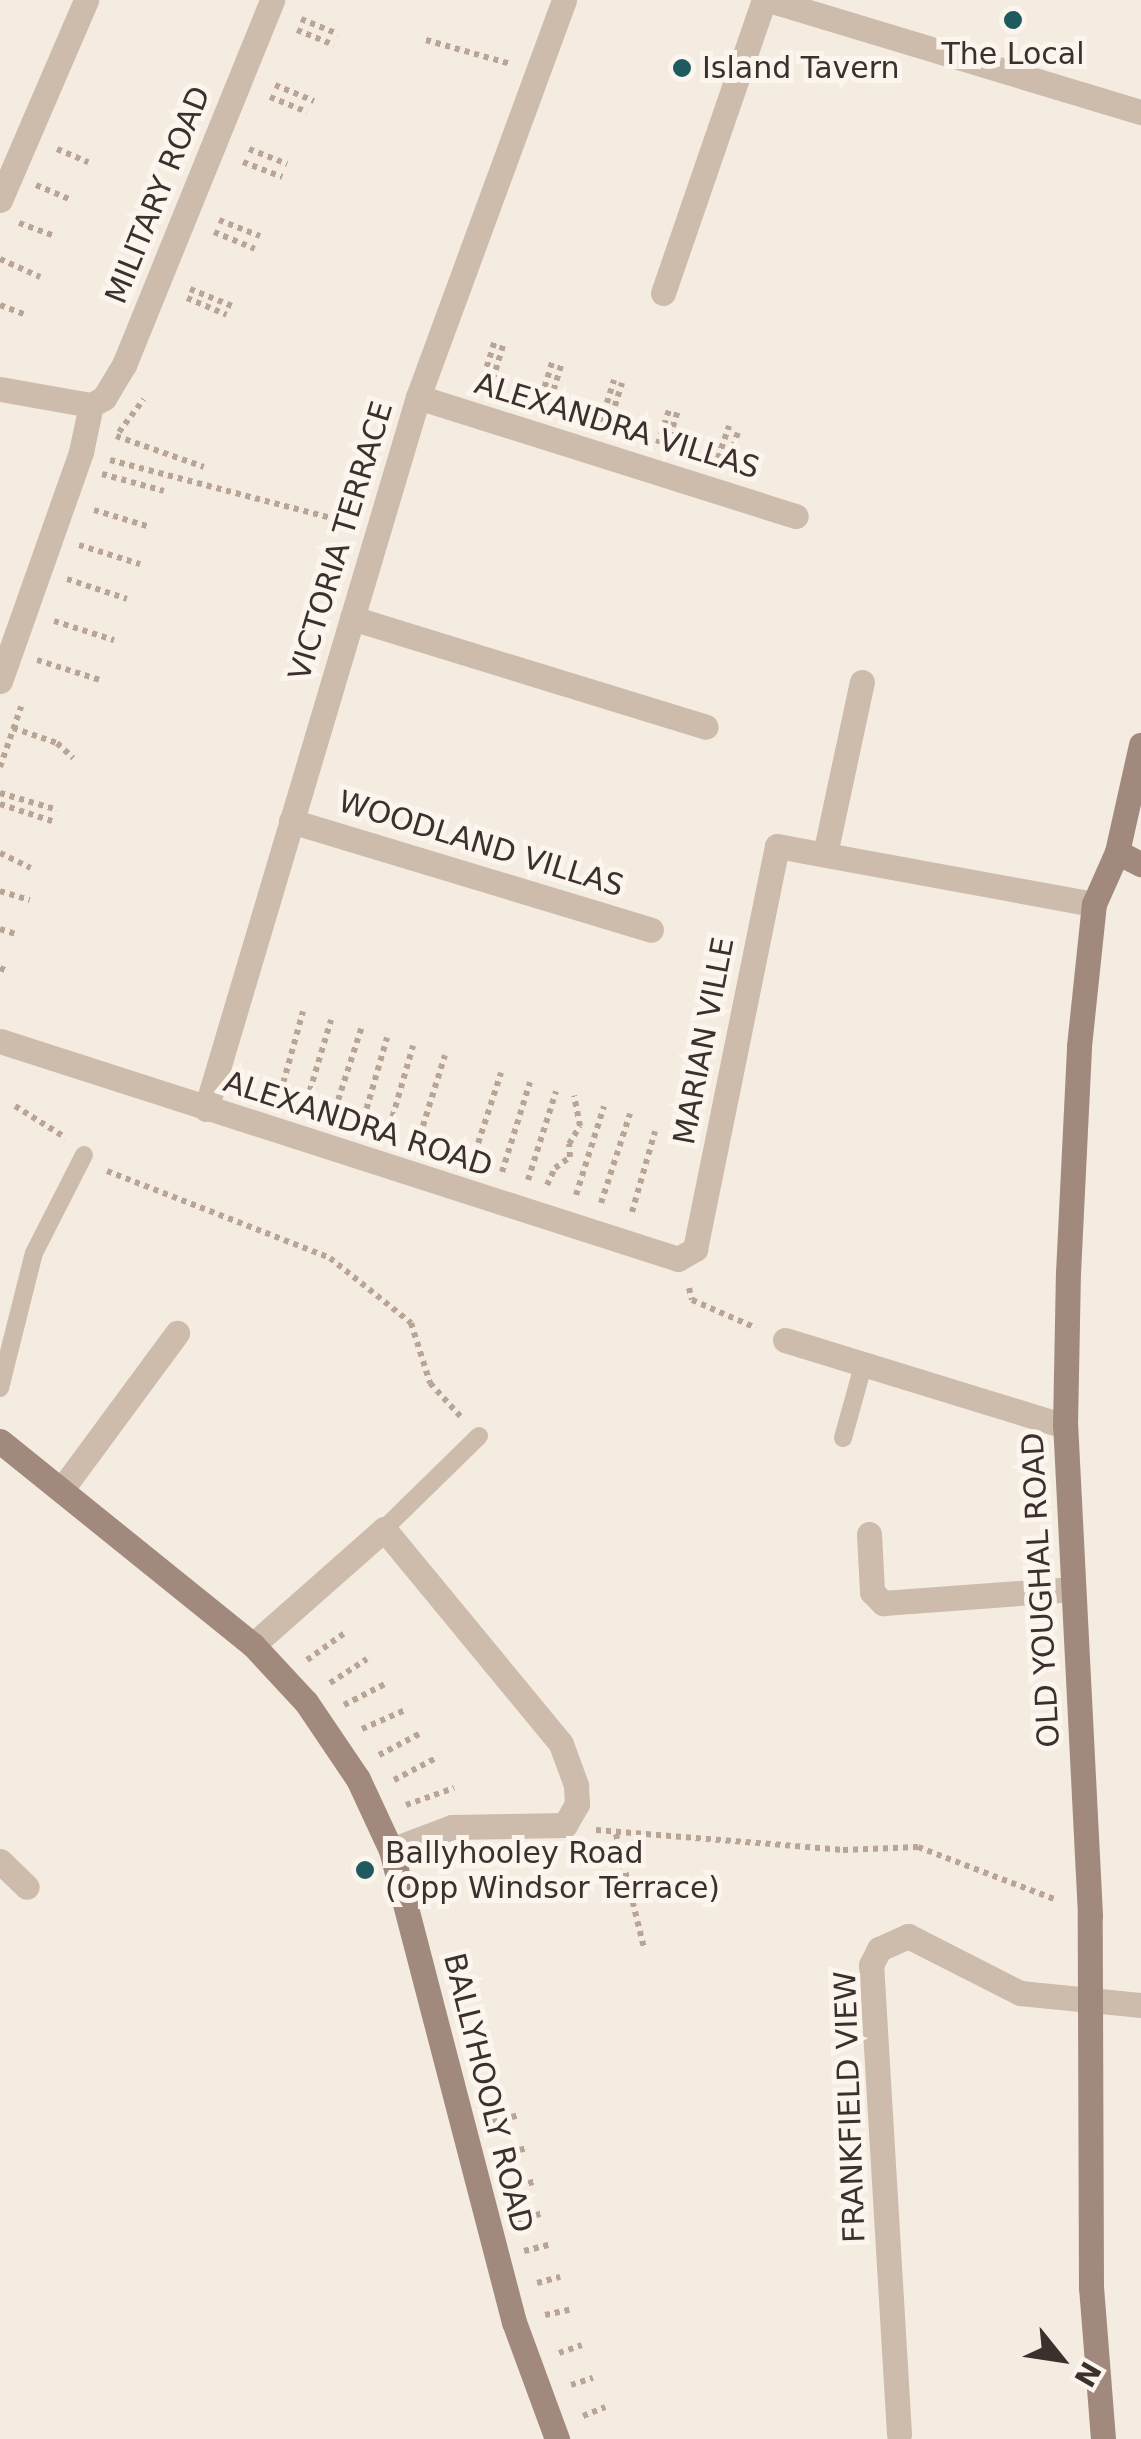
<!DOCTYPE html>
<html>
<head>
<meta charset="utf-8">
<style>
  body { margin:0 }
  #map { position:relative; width:1141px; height:2439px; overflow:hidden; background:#f4ebe1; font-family:"DejaVu Sans",sans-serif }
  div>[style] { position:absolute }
  .path>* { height:6px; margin-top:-3px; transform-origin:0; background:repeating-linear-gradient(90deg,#b9a596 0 5px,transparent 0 10px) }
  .lane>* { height:18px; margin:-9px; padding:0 9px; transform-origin:9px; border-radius:9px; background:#cdbbac }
  .street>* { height:25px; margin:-12.5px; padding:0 12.5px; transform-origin:12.5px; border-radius:12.5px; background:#cdbbac }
  .secondary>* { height:25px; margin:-12.5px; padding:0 12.5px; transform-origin:12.5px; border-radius:12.5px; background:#a18a7d }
  .dots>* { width:28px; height:28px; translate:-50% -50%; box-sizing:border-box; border:5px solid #fbf5ee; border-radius:50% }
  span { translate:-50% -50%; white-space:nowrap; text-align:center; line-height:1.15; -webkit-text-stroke:10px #fbf5ee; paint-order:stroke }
  .poi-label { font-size:30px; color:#3b302b }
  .left { translate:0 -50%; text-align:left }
  .street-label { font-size:30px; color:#3b302b }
  .north { position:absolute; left:1011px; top:2309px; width:100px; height:100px; -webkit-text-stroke:8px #fbf5ee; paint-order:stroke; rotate:120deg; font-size:28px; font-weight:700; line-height:40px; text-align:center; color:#3b302b }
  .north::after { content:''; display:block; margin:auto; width:35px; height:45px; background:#3b302b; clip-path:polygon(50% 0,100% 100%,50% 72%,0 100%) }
</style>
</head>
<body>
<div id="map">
  <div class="path">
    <i style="left:301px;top:19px;width:40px;rotate:22deg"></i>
    <i style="left:297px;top:30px;width:40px;rotate:22deg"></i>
    <i style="left:426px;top:40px;width:88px;rotate:15.8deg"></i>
    <i style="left:275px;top:85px;width:42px;rotate:22.3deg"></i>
    <i style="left:270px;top:97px;width:40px;rotate:22deg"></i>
    <i style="left:57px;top:149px;width:34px;rotate:23deg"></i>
    <i style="left:249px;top:149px;width:41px;rotate:21.5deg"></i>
    <i style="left:243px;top:162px;width:42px;rotate:21deg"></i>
    <i style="left:36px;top:185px;width:39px;rotate:23deg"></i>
    <i style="left:219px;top:220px;width:44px;rotate:21.3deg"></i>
    <i style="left:19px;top:223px;width:38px;rotate:20deg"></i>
    <i style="left:214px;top:232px;width:44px;rotate:22.5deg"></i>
    <i style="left:0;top:259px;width:44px;rotate:24.2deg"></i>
    <i style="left:190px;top:289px;width:45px;rotate:22deg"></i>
    <i style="left:187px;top:298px;width:43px;rotate:23deg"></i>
    <i style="left:0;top:305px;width:28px;rotate:21deg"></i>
    <i style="left:481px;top:386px;width:48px;rotate:-73.1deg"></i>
    <i style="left:490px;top:389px;width:49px;rotate:-73.4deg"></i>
    <i style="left:539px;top:406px;width:49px;rotate:-73.4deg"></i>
    <i style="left:548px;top:409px;width:49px;rotate:-73.4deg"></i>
    <i style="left:601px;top:422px;width:44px;rotate:-72.8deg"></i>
    <i style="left:609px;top:425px;width:44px;rotate:-72.8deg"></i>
    <i style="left:119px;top:432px;width:41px;rotate:-52.9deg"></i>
    <i style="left:116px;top:436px;width:93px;rotate:19.4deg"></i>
    <i style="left:658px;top:444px;width:39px;rotate:-72deg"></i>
    <i style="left:667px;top:446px;width:39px;rotate:-73deg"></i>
    <i style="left:718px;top:458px;width:34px;rotate:-71deg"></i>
    <i style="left:110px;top:460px;width:248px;rotate:14.7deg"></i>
    <i style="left:727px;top:466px;width:39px;rotate:-72deg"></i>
    <i style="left:102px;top:474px;width:64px;rotate:15.3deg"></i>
    <i style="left:94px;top:510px;width:59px;rotate:16.9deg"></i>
    <i style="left:79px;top:545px;width:64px;rotate:17.3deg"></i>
    <i style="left:67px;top:579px;width:63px;rotate:18.4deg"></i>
    <i style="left:54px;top:621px;width:63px;rotate:17.6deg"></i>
    <i style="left:37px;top:660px;width:69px;rotate:17.7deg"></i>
    <i style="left:13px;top:728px;width:46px;rotate:18.8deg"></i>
    <i style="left:57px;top:743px;width:22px;rotate:43deg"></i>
    <i style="left:0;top:767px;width:64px;rotate:-70.7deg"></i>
    <i style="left:0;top:793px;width:60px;rotate:16.3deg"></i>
    <i style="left:0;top:804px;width:55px;rotate:18.1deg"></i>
    <i style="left:0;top:853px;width:34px;rotate:26deg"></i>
    <i style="left:0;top:891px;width:31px;rotate:17deg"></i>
    <i style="left:0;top:929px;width:20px;rotate:18deg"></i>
    <i style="left:0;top:968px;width:9px;rotate:21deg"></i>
    <i style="left:278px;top:1102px;width:94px;rotate:-74.6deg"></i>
    <i style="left:15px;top:1106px;width:60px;rotate:32.1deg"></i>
    <i style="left:304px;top:1110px;width:94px;rotate:-73.3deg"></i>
    <i style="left:332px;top:1119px;width:95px;rotate:-72.1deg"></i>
    <i style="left:361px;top:1128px;width:94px;rotate:-73.9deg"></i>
    <i style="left:387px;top:1136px;width:94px;rotate:-73.9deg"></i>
    <i style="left:417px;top:1145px;width:94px;rotate:-72.7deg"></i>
    <i style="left:472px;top:1162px;width:94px;rotate:-72deg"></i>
    <i style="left:107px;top:1171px;width:239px;rotate:21.3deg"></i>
    <i style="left:330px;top:1258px;width:104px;rotate:38.7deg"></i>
    <i style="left:411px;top:1323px;width:63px;rotate:72.4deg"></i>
    <i style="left:430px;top:1383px;width:46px;rotate:47.6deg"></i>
    <i style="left:502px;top:1172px;width:94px;rotate:-72.7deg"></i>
    <i style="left:528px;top:1180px;width:93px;rotate:-72.5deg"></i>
    <i style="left:547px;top:1185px;width:19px;rotate:-65deg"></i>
    <i style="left:555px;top:1168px;width:19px;rotate:-36deg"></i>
    <i style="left:570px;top:1157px;width:13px;rotate:-94deg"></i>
    <i style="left:569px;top:1144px;width:21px;rotate:-59deg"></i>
    <i style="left:580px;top:1126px;width:31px;rotate:-101deg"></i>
    <i style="left:576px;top:1195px;width:93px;rotate:-72.5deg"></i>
    <i style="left:601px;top:1203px;width:94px;rotate:-72deg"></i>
    <i style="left:632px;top:1212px;width:84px;rotate:-74.1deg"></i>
    <i style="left:689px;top:1288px;width:12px;rotate:76deg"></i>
    <i style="left:692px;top:1300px;width:70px;rotate:23.6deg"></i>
    <i style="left:307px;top:1660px;width:48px;rotate:-35.7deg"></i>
    <i style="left:330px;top:1683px;width:44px;rotate:-33deg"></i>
    <i style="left:344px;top:1705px;width:46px;rotate:-27.1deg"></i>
    <i style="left:362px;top:1729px;width:47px;rotate:-23.8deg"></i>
    <i style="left:379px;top:1755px;width:47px;rotate:-27.6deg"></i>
    <i style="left:394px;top:1780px;width:50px;rotate:-27.6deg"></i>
    <i style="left:406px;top:1805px;width:51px;rotate:-19.5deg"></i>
    <i style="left:596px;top:1830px;width:248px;rotate:4.6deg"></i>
    <i style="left:843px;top:1850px;width:75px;rotate:-2.3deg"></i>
    <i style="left:918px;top:1847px;width:149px;rotate:20.9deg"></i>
    <i style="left:616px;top:1834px;width:117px;rotate:76.2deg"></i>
    <i style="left:492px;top:2121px;width:29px;rotate:-12deg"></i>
    <i style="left:500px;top:2154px;width:29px;rotate:-12deg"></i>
    <i style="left:509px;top:2188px;width:29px;rotate:-14deg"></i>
    <i style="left:516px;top:2220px;width:29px;rotate:-14deg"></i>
    <i style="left:524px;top:2251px;width:29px;rotate:-14deg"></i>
    <i style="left:537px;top:2283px;width:24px;rotate:-15deg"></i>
    <i style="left:545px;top:2315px;width:25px;rotate:-12deg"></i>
    <i style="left:559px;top:2353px;width:24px;rotate:-19deg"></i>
    <i style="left:571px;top:2385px;width:23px;rotate:-18deg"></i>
    <i style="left:583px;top:2416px;width:24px;rotate:-22deg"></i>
  </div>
  <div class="lane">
    <i style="left:0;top:1388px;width:139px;rotate:-75.9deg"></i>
    <i style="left:34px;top:1253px;width:110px;rotate:-63deg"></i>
    <i style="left:843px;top:1438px;width:75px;rotate:-74.5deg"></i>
    <i style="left:384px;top:1529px;width:133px;rotate:-44.4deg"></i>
  </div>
  <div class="street">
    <i style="left:769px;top:0;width:388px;rotate:16.8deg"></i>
    <i style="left:0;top:200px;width:218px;rotate:-66.7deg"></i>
    <i style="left:663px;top:293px;width:310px;rotate:-71deg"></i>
    <i style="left:0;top:389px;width:92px;rotate:10deg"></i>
    <i style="left:418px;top:397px;width:396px;rotate:17.5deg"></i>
    <i style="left:91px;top:405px;width:15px;rotate:-28deg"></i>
    <i style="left:104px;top:398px;width:39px;rotate:-59deg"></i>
    <i style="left:124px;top:365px;width:394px;rotate:-67.9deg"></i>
    <i style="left:352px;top:618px;width:370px;rotate:17.1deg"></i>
    <i style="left:0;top:681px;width:243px;rotate:-70.5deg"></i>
    <i style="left:81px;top:452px;width:48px;rotate:-78deg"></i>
    <i style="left:291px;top:821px;width:376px;rotate:16.8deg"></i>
    <i style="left:825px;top:854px;width:176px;rotate:-77.9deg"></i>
    <i style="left:0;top:1041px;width:712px;rotate:17.82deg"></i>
    <i style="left:678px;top:1259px;width:20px;rotate:-30deg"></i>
    <i style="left:695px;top:1249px;width:411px;rotate:-78.5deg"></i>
    <i style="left:777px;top:846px;width:322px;rotate:10.4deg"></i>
    <i style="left:206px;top:1109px;width:743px;rotate:-73.42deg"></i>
    <i style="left:418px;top:397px;width:423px;rotate:-69.8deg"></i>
    <i style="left:785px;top:1340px;width:293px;rotate:17.1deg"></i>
    <i style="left:62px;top:1489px;width:194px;rotate:-53.6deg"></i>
    <i style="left:869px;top:1534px;width:58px;rotate:87deg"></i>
    <i style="left:872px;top:1592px;width:16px;rotate:45deg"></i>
    <i style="left:883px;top:1603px;width:190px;rotate:-4.2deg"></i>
    <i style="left:253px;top:1645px;width:175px;rotate:-41.5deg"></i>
    <i style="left:384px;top:1529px;width:278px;rotate:50.5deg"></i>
    <i style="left:561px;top:1744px;width:44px;rotate:69.9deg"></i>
    <i style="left:576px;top:1785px;width:19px;rotate:87deg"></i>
    <i style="left:577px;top:1804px;width:24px;rotate:120deg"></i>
    <i style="left:565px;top:1825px;width:113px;rotate:179deg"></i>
    <i style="left:452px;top:1827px;width:65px;rotate:159.3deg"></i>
    <i style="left:0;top:1861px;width:37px;rotate:44deg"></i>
    <i style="left:899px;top:2434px;width:470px;rotate:-93.4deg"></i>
    <i style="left:871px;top:1965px;width:18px;rotate:-63deg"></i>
    <i style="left:879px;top:1949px;width:32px;rotate:-24deg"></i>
    <i style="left:908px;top:1936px;width:126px;rotate:27deg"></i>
    <i style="left:1020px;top:1993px;width:122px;rotate:5.7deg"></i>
  </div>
  <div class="secondary">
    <i style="left:1117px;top:852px;width:27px;rotate:27deg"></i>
    <i style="left:0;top:1441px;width:325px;rotate:38.9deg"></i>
    <i style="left:253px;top:1645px;width:78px;rotate:47.1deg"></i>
    <i style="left:306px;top:1702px;width:93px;rotate:56deg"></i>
    <i style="left:358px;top:1779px;width:78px;rotate:65.1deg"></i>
    <i style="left:391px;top:1850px;width:488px;rotate:75.4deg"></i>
    <i style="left:514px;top:2322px;width:125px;rotate:69.8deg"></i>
    <i style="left:1103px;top:2439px;width:151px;rotate:-94.5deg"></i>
    <i style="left:1091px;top:2288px;width:373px;rotate:-90.2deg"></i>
    <i style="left:1090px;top:1915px;width:490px;rotate:-92.9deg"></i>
    <i style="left:1065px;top:1426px;width:153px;rotate:-88.9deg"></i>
    <i style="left:1068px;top:1273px;width:227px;rotate:-87.2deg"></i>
    <i style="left:1079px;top:1046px;width:143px;rotate:-84deg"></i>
    <i style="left:1094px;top:904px;width:57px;rotate:-66.1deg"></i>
    <i style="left:1117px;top:852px;width:110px;rotate:-77.4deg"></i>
  </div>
  <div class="dots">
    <i style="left:1013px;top:20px;background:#1f5a5e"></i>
    <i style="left:682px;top:68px;background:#1f5a5e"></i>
    <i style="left:365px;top:1870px;background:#1f5a5e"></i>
  </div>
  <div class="poi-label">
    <span style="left:1013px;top:54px">The Local</span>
    <span class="left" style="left:702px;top:68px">Island Tavern</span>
    <span class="left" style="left:385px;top:1870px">Ballyhooley Road<br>(Opp Windsor Terrace)</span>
  </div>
  <div class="street-label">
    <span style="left:158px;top:195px;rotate:-68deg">MILITARY ROAD</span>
    <span style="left:617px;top:426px;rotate:17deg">ALEXANDRA VILLAS</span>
    <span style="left:341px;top:541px;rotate:-73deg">VICTORIA TERRACE</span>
    <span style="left:481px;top:844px;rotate:17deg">WOODLAND VILLAS</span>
    <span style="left:704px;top:1041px;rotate:-79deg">MARIAN VILLE</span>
    <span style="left:358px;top:1124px;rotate:18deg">ALEXANDRA ROAD</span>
    <span style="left:1041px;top:1590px;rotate:-93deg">OLD YOUGHAL ROAD</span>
    <span style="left:488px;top:2093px;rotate:76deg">BALLYHOOLY ROAD</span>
    <span style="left:850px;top:2107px;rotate:-92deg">FRANKFIELD VIEW</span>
  </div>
  <div class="north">N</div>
</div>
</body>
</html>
